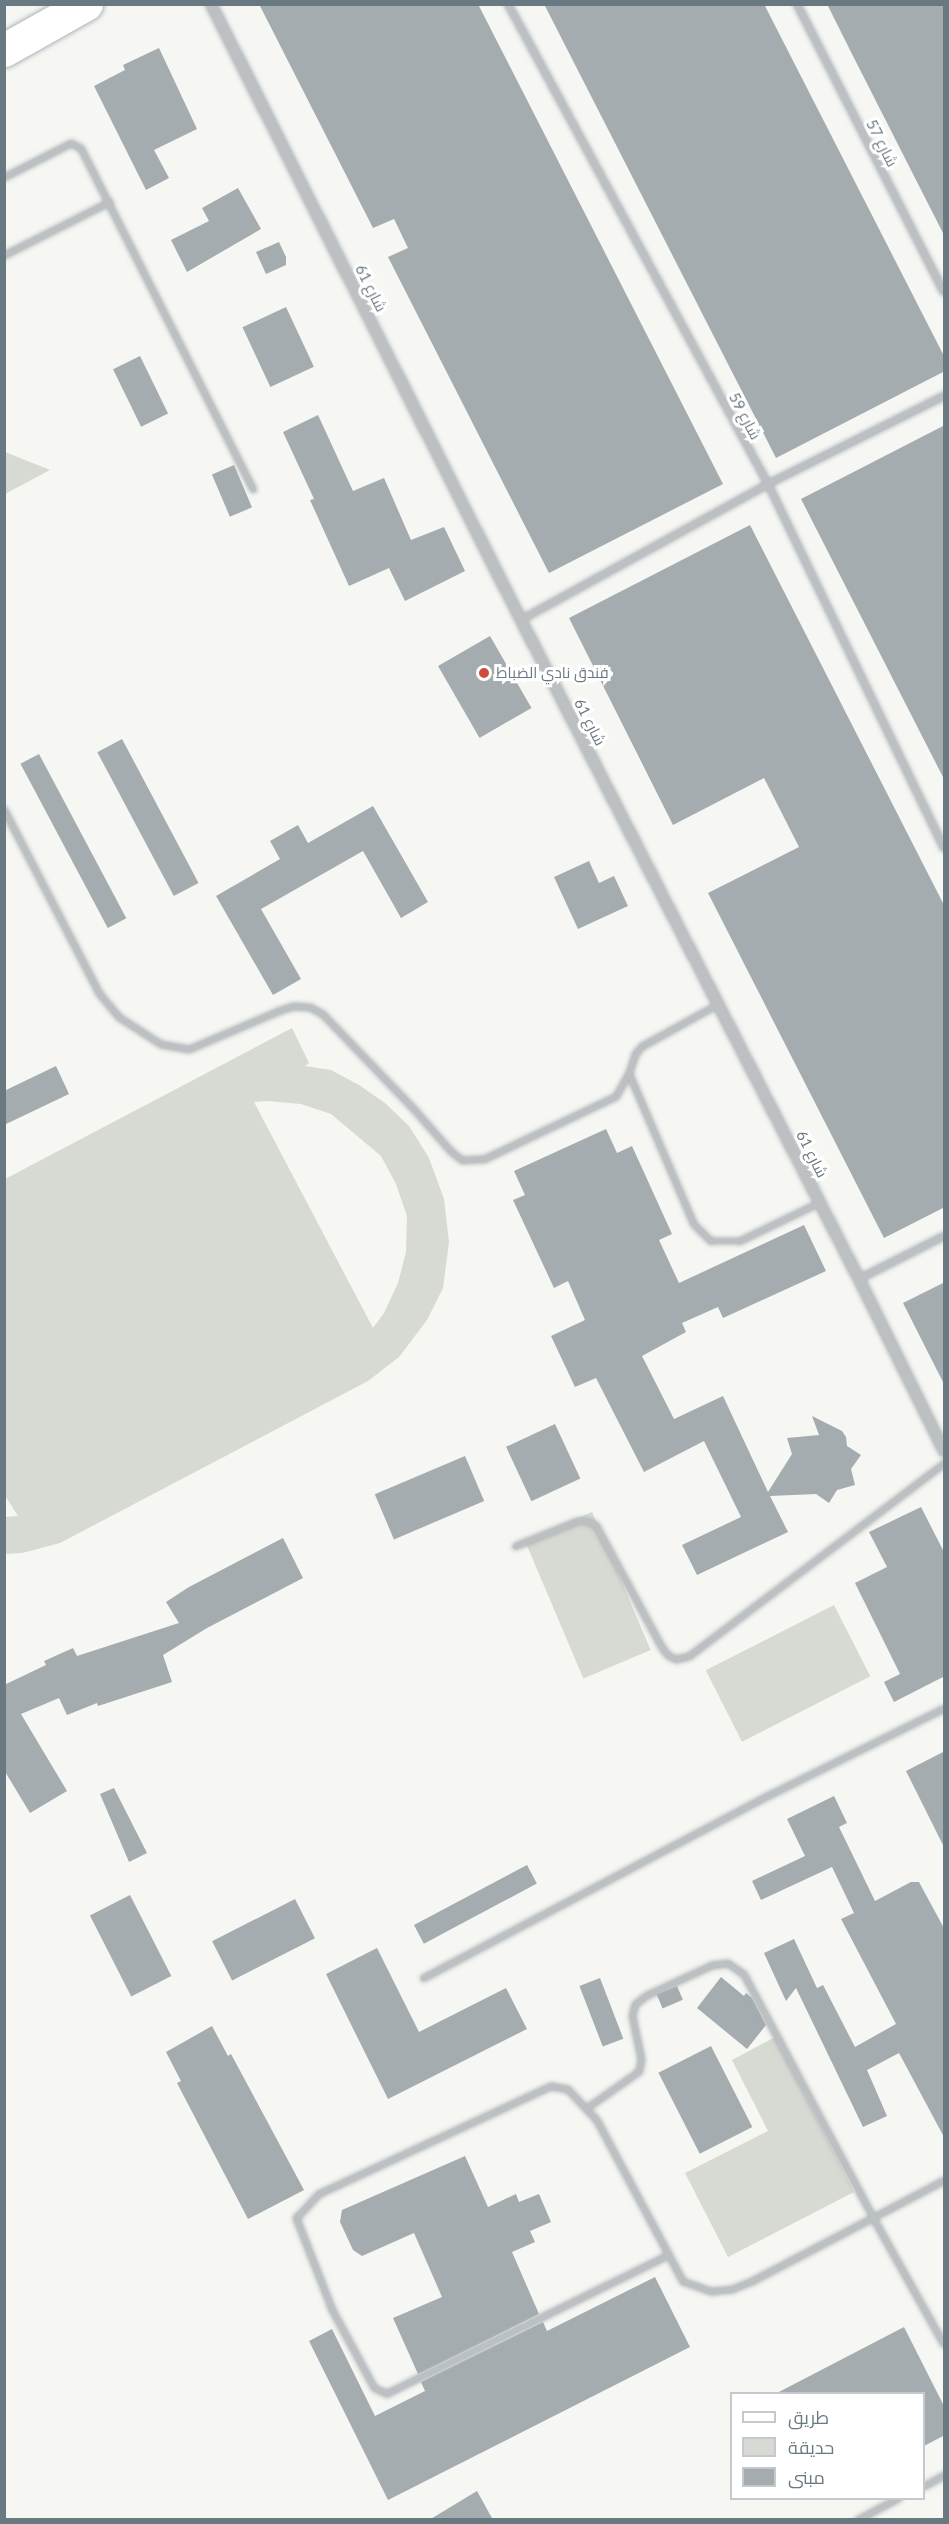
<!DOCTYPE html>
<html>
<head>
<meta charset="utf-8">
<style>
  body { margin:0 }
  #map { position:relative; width:949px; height:2524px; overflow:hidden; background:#f6f6f3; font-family:Lato,Cairo,sans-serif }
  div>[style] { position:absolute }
  .green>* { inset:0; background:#d6dad3; transform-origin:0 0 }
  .building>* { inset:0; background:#a4acb0; transform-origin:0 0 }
  .roads { filter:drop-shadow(0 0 2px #aeb5b8) drop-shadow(0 0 2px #aeb5b8) }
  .service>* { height:4.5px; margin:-2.25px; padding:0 2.25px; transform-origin:2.25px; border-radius:2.25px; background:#bcc0c3 }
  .minor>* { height:6px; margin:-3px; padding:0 3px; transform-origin:3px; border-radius:3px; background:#bcc0c3 }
  .tertiary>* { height:10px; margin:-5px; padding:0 5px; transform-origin:5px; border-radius:5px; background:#bcc0c3 }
  .secondary>* { height:33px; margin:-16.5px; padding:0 16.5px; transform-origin:16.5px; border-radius:16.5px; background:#fff }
  .dots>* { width:16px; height:16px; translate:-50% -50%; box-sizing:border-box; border:3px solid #fff; border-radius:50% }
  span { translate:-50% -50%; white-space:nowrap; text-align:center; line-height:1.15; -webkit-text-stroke:6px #fff; paint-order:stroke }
  .street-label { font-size:15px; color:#697981 }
  .poi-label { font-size:15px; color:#697981 }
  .left { translate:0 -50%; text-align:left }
  .frame { position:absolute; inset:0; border:6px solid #697981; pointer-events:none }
  .legend { position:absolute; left:730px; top:2392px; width:195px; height:108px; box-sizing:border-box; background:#fff; border:2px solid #c3c9cd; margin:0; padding:8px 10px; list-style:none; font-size:18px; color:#697981 }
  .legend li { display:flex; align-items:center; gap:12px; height:30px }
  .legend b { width:30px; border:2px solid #c3c9cd }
</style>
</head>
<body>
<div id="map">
  <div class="green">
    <i style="clip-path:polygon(5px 452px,50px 470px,5px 494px)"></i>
    <i style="clip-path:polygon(evenodd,292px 1028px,309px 1063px,305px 1066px,331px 1070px,359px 1085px,385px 1103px,409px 1126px,429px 1158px,444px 1199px,449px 1242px,443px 1288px,427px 1320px,399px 1357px,368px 1381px,60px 1543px,22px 1553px,5px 1554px,5px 1517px,18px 1516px,4px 1494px,5px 1179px,292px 1028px,267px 1101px,301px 1104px,331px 1114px,381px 1156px,396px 1184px,407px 1216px,406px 1252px,398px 1283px,384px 1313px,373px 1328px,254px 1102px,267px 1101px)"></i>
    <i style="left:592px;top:1512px;width:150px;height:73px;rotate:67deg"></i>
    <i style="left:834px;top:1605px;width:80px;height:144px;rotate:63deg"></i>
    <i style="clip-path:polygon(775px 2037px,854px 2192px,728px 2257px,685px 2173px,768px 2131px,732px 2060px)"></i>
  </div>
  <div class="building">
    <i style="clip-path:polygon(259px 4px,478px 4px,723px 484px,549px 573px,388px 257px,408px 248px,394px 219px,373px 228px)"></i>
    <i style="clip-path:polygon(544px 4px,764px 4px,945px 358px,945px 371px,776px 458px)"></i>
    <i style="clip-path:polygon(827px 4px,945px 4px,945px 237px,852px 54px)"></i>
    <i style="clip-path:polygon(159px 48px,197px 129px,154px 150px,169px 178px,146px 190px,94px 86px,125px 70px,123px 65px)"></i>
    <i style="clip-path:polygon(238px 188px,261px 229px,187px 272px,171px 240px,209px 221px,202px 208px)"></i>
    <i style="clip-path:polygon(279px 242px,286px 257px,286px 265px,266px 274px,256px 252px)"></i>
    <i style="left:286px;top:307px;width:66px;height:48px;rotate:65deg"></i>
    <i style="left:140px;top:356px;width:64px;height:30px;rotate:64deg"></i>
    <i style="clip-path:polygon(318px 415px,353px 491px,384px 478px,411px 540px,444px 527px,465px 571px,405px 601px,389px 568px,349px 586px,310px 500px,314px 499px,283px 432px)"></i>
    <i style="clip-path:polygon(945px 425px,945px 781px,801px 499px)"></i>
    <i style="left:234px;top:465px;width:46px;height:24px;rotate:67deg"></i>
    <i style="clip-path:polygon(750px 525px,945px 907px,945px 1207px,884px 1238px,708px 893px,799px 847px,764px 778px,673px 825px,569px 618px)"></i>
    <i style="left:490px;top:636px;width:83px;height:60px;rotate:60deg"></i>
    <i style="left:122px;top:739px;width:163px;height:28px;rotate:62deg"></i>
    <i style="left:39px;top:754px;width:186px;height:21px;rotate:62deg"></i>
    <i style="clip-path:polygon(373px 806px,428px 902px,401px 918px,363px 851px,261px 909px,301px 979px,273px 995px,216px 896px,280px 859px,270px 841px,298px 825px,308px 843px)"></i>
    <i style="clip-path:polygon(589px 861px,599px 883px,614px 876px,628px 906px,578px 929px,554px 877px)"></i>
    <i style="clip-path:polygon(56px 1066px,69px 1094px,4px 1125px,4px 1091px)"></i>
    <i style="clip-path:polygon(606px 1129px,617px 1153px,632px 1146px,672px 1234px,659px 1240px,679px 1283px,804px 1225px,826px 1271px,723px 1318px,718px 1307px,682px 1323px,686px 1332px,642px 1356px,674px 1419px,723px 1396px,768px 1492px,792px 1454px,787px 1438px,819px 1435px,812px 1416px,842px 1431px,846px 1437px,847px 1446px,861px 1455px,851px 1469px,855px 1485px,837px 1490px,829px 1503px,816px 1494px,770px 1496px,788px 1532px,697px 1575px,682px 1545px,741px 1517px,704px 1441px,644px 1472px,596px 1378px,575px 1387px,551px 1336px,585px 1320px,568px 1281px,554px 1288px,513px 1200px,525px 1195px,514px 1171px)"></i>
    <i style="clip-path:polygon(945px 1282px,945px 1386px,903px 1303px)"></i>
    <i style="left:555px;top:1424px;width:60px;height:54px;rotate:65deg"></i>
    <i style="left:465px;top:1456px;width:49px;height:98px;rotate:67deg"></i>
    <i style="clip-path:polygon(921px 1507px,945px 1554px,945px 1676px,894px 1702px,884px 1682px,900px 1674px,855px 1583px,887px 1567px,869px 1532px)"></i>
    <i style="clip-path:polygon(283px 1538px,303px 1578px,207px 1628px,163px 1655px,172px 1682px,98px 1706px,97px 1703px,67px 1715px,59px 1698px,21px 1714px,67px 1791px,30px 1813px,4px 1770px,4px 1685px,46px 1665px,44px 1661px,73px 1648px,77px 1656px,179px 1623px,166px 1602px,189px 1587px)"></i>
    <i style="clip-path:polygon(945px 1751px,945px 1849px,906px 1771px)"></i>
    <i style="clip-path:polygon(114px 1788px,147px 1853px,129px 1862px,100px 1794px)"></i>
    <i style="clip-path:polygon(834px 1796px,847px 1823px,839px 1827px,875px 1901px,911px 1882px,919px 1882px,945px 1930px,945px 2139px,899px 2053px,867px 2070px,887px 2116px,863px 2127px,796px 1988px,786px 2001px,764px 1953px,794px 1939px,817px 1988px,823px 1985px,855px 2047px,896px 2024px,841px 1919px,854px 1913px,832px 1867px,761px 1900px,752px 1881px,805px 1856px,787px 1819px)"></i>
    <i style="left:527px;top:1865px;width:21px;height:128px;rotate:62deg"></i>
    <i style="left:130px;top:1895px;width:91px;height:45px;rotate:63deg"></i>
    <i style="left:295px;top:1899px;width:44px;height:93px;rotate:63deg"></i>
    <i style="clip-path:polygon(377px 1948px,419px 2032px,506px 1988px,527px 2029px,388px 2099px,326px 1974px)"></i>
    <i style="clip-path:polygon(721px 1977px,744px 1996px,746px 1993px,752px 1998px,766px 2025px,747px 2049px,697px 2008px)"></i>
    <i style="left:600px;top:1978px;width:65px;height:22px;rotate:69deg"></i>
    <i style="left:677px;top:1986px;width:15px;height:22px;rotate:67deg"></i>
    <i style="clip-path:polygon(212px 2026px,228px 2056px,231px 2054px,304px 2190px,248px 2219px,177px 2083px,181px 2081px,166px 2052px)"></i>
    <i style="left:711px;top:2046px;width:91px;height:59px;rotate:63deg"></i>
    <i style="clip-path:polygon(465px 2156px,488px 2207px,516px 2194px,519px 2202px,539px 2194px,551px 2222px,530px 2231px,535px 2242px,512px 2252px,539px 2314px,418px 2374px,393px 2318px,442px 2297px,414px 2233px,362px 2256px,353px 2250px,340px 2222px,342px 2210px)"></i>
    <i style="clip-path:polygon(655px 2277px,690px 2347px,388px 2500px,309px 2341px,332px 2329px,375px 2416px,425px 2391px,421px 2382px,543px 2322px,547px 2331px)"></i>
    <i style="clip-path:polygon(904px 2327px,945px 2408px,945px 2435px,924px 2446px,924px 2394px,775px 2394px)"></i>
    <i style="clip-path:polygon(477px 2491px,493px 2520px,429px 2520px)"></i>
  </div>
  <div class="roads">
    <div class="service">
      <i style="left:4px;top:177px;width:75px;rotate:-26.9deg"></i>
      <i style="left:71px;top:143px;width:11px;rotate:27deg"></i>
      <i style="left:81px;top:148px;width:382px;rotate:63.2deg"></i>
      <i style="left:4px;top:255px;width:118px;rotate:-26.8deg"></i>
      <i style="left:4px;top:809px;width:208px;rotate:62.6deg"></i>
      <i style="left:100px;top:994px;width:30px;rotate:50deg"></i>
      <i style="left:119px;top:1017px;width:50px;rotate:32.7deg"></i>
      <i style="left:161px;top:1044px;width:28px;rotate:10deg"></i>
      <i style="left:189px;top:1049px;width:97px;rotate:-23.1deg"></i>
      <i style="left:278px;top:1011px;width:16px;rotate:-18deg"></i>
      <i style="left:293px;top:1006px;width:17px;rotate:3deg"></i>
      <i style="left:310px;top:1007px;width:15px;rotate:28deg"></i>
      <i style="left:323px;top:1014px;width:132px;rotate:46.2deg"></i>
      <i style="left:414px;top:1109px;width:56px;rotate:48.6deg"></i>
      <i style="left:451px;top:1151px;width:14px;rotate:39deg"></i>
      <i style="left:462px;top:1160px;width:22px;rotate:-3deg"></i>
      <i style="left:484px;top:1159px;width:146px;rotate:-25.5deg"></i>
      <i style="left:616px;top:1096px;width:26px;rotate:-61deg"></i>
      <i style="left:629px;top:1073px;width:20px;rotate:-72deg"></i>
      <i style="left:635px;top:1054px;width:11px;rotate:-49deg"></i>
      <i style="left:642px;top:1046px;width:87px;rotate:-28.9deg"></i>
      <i style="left:629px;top:1073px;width:164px;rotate:66.7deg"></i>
      <i style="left:694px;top:1224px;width:24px;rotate:45deg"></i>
      <i style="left:711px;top:1241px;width:28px"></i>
      <i style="left:739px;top:1241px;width:90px;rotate:-25.7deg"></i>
      <i style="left:515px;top:1546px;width:67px;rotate:-22deg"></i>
      <i style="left:577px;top:1521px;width:10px"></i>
      <i style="left:587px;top:1521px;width:10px;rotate:24deg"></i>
      <i style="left:596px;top:1525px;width:139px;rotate:61.6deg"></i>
      <i style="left:662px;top:1647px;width:10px;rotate:53deg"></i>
      <i style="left:668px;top:1655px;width:9px;rotate:27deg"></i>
      <i style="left:676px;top:1659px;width:13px;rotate:-13deg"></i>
      <i style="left:689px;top:1656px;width:320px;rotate:-37.1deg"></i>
      <i style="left:423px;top:1978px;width:391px;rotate:-27.9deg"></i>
      <i style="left:769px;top:1795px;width:195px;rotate:-26.4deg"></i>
      <i style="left:588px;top:2107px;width:62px;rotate:-35.2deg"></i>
      <i style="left:639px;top:2071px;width:12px;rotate:-81deg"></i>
      <i style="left:641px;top:2059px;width:44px;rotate:-101.8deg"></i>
      <i style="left:632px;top:2016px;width:12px;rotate:-76deg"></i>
      <i style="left:635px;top:2004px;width:15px;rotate:-37deg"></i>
      <i style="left:647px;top:1995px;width:72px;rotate:-24.8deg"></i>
      <i style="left:712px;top:1965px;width:16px;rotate:-7deg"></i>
      <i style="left:728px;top:1963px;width:19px;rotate:35deg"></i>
      <i style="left:744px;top:1974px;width:275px;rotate:62deg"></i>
      <i style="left:873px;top:2217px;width:145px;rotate:60.8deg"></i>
      <i style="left:667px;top:2256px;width:312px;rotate:153.8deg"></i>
      <i style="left:387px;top:2394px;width:14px;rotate:-155deg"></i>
      <i style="left:374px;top:2388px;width:89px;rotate:-118.3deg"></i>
      <i style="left:332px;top:2310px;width:99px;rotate:-111.4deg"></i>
      <i style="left:296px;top:2218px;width:33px;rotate:-47deg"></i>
      <i style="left:318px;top:2194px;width:257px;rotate:-24.9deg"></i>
      <i style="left:551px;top:2086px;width:17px;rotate:10deg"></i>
      <i style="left:568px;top:2089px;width:42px;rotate:46.9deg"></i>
      <i style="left:597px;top:2120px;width:183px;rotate:61.9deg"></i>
      <i style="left:683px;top:2281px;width:30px;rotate:20deg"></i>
      <i style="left:711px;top:2291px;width:21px;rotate:-5deg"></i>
      <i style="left:732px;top:2289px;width:22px;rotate:-22deg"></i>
      <i style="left:752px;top:2281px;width:217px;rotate:-27.7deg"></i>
      <i style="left:924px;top:2486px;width:23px;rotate:-29deg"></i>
      <i style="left:857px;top:2520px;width:47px;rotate:-28.2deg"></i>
    </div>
    <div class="minor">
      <i style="left:508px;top:4px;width:546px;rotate:61.56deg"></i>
      <i style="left:768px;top:484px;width:404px;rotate:64.2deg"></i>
      <i style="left:797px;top:4px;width:323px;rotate:63deg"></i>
      <i style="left:521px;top:620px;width:282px;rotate:-28.8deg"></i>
      <i style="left:768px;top:484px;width:197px;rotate:-26.6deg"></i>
      <i style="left:859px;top:1279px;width:95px;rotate:-26.8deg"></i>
    </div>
    <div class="tertiary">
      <i style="left:211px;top:4px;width:690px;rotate:63.29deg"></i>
      <i style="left:521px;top:620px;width:741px;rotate:62.85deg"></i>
      <i style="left:859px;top:1279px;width:192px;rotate:63.7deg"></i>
    </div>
    <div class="secondary">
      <i style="left:4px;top:50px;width:94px;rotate:-29.3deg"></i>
    </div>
  </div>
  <div class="dots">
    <i style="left:484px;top:673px;background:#cd4d3c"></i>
  </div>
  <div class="street-label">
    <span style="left:882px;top:143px;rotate:63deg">شارع 57</span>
    <span style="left:371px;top:288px;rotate:63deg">شارع 61</span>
    <span style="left:745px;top:416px;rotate:62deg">شارع 59</span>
    <span style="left:590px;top:722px;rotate:63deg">شارع 61</span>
    <span style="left:812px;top:1154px;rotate:63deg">شارع 61</span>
  </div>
  <div class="poi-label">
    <span class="left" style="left:496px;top:673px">فندق نادي الضباط</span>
  </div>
  <div class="frame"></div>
  <ul class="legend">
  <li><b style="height:8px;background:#fff"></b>طريق</li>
  <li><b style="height:16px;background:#d6dad3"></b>حديقة</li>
  <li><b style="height:16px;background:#a4acb0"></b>مبنى</li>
  </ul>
</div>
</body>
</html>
